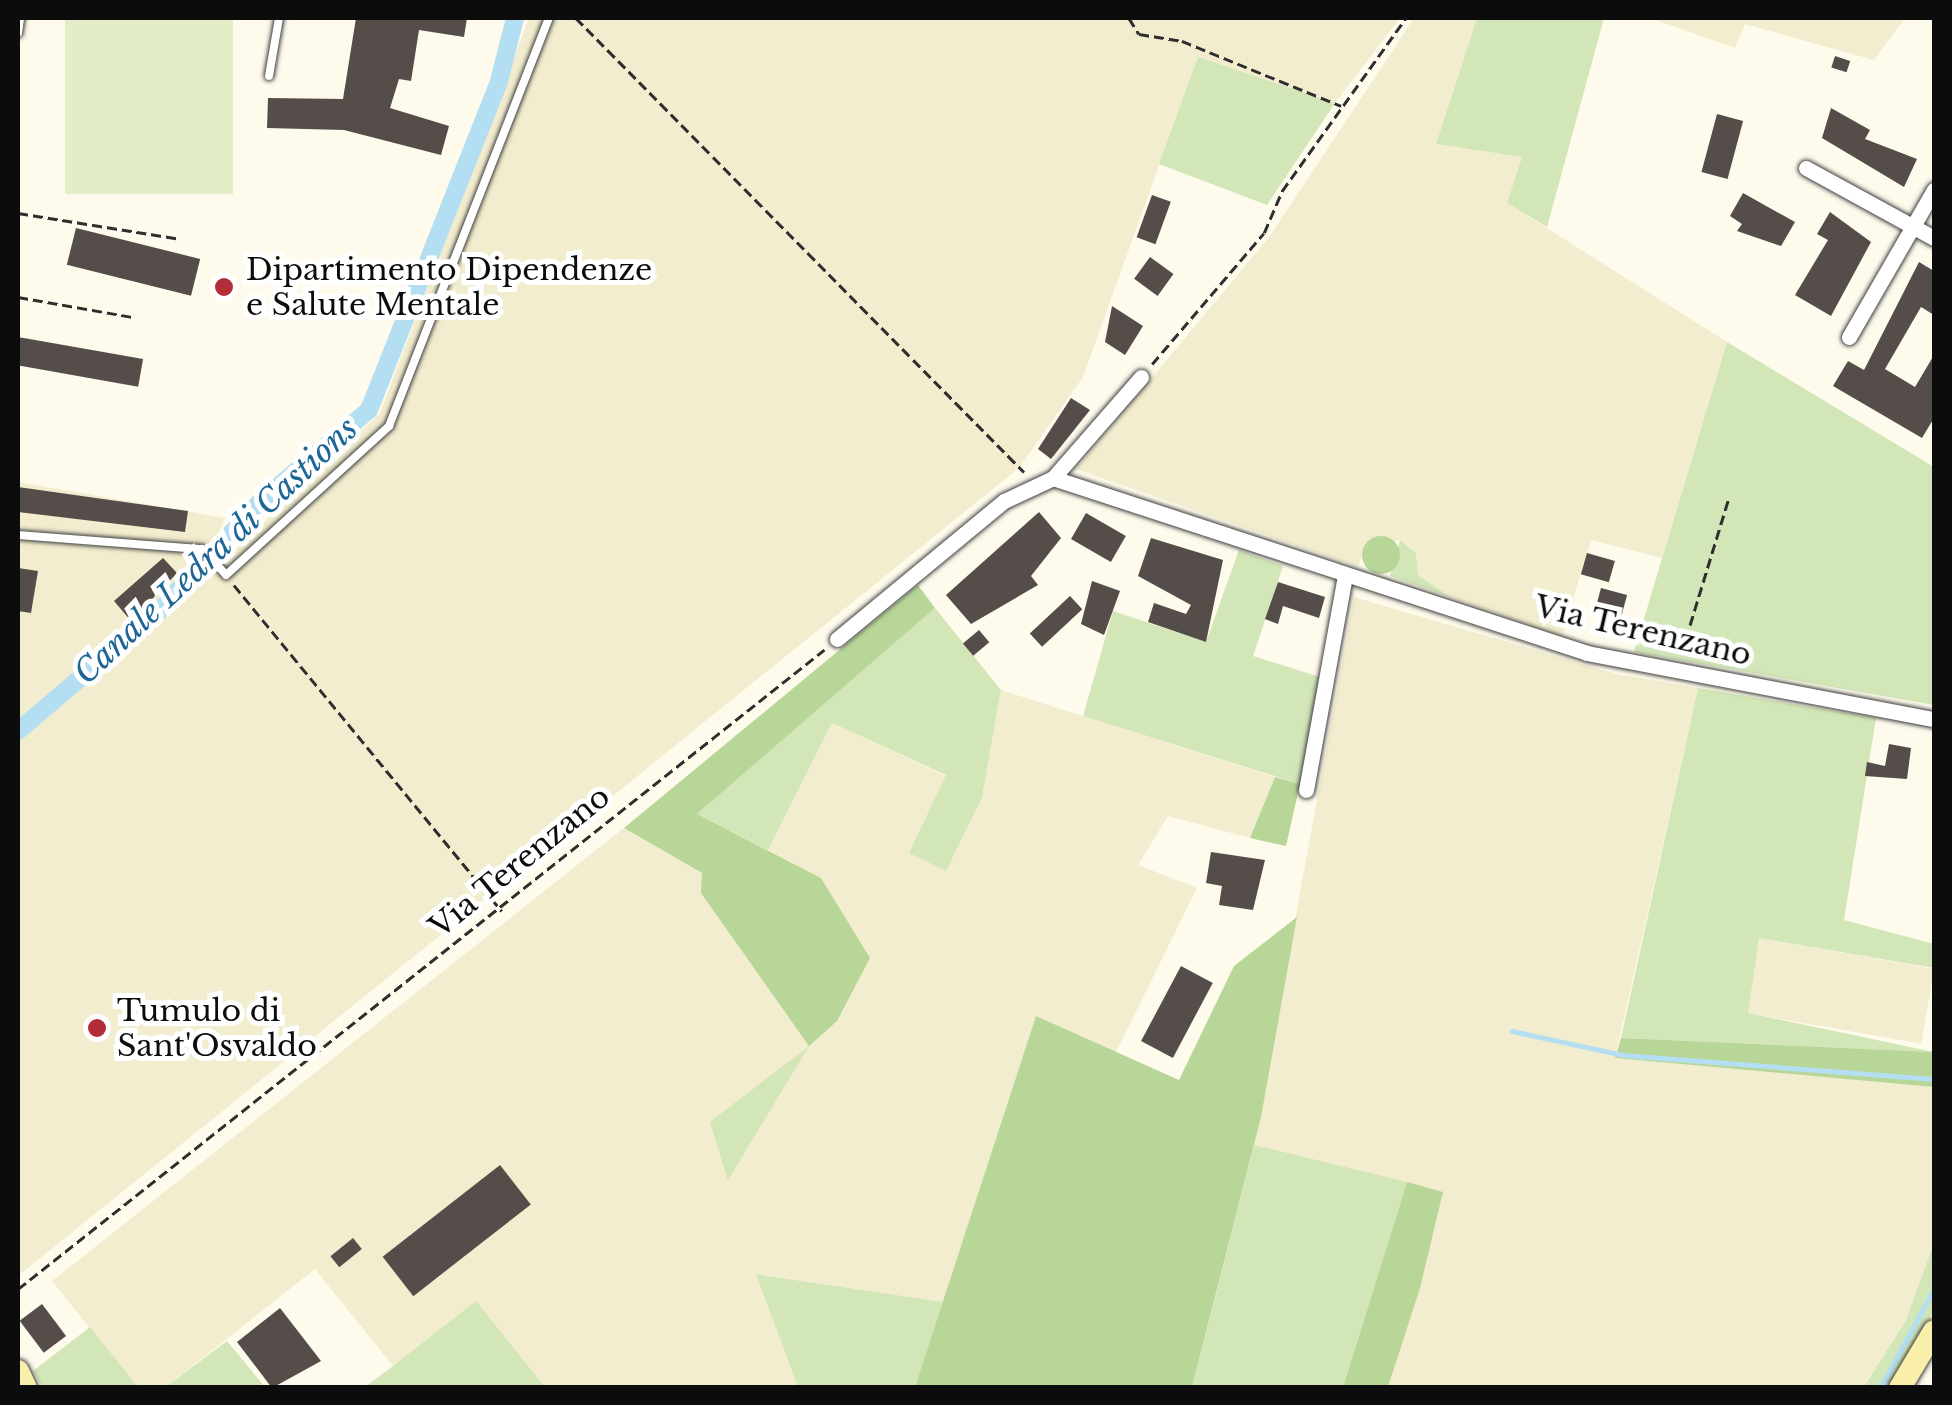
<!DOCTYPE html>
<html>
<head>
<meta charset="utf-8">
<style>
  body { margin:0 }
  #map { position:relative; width:1952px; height:1405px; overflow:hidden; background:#fefaec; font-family:"Libre Baskerville",serif }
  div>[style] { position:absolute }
  .farmland>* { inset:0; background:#f2edce; transform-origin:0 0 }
  .green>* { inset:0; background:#d2e6b8 }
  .forest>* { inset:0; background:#b7d698 }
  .round { border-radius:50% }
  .pitch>* { inset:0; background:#e3eec9; transform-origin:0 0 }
  .stream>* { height:5px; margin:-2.5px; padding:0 2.5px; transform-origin:2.5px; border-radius:2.5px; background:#b4def2 }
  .canal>* { height:18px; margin:-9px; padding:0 9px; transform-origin:9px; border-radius:9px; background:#b4def2 }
  .building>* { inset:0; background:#544d49; transform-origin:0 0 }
  .path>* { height:2.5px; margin-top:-1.25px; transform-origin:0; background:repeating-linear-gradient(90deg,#2e2e2e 0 10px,transparent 0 15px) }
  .roads { filter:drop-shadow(0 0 2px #3f3f3f) drop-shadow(0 0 2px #3f3f3f) }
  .lane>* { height:8px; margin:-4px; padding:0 4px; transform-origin:4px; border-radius:4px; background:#fff }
  .street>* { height:15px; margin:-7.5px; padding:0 7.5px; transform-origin:7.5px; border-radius:7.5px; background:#fff }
  .secondary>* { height:22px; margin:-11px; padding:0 11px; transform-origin:11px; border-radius:11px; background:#faeeab }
  .dots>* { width:28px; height:28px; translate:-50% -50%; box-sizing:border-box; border:5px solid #fff; border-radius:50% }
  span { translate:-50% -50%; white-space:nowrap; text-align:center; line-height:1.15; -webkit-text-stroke:10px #fff; paint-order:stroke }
  .poi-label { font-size:30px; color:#0c0c0c }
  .left { translate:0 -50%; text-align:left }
  .street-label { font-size:30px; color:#0c0c0c }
  .water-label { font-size:32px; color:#1d6696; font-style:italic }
  .frame { position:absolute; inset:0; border:20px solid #0c0c0c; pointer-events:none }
</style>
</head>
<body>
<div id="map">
  <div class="farmland">
    <i style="clip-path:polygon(529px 18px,1400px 18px,1335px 103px,1198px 57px,1083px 377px,1019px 468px,18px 1276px,18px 482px,225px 518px,214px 543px,228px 556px,380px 413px)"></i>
    <i style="clip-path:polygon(1414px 18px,1477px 18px,1436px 144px,1522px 157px,1507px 203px,1727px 342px,1662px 558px,1591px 540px,1562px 636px,1450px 597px,1418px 575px,1416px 553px,1400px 540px,1364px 550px,1358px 567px,1076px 469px,1270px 236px)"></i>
    <i style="clip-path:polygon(1650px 18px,1905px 18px,1874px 60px,1745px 24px,1735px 48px)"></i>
    <i style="clip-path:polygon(1354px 597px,1616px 674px,1698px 688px,1615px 1058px,1934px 1087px,1934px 1243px,1906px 1320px,1863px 1387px,1388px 1387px,1442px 1192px,1254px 1145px)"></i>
    <i style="clip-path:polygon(1001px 690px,1275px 777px,1250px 838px,1168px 816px,1138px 865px,1197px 888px,1116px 1052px,1036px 1016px,943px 1302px,757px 1274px,798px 1387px,545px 1387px,476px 1302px,393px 1366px,315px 1269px,166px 1387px,138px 1387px,52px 1281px,624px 828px,702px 873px,821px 878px,768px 850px,832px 723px,946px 776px,909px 853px,982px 797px)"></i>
    <i style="left:1759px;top:938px;width:178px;height:76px;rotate:10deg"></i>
  </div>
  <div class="green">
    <i style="clip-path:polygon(1477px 18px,1604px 18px,1547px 227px,1507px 203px,1522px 157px,1436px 144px)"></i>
    <i style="clip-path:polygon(1198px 57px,1335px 103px,1267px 205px,1159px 164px)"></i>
    <i style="clip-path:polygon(1727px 342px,1934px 467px,1934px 705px,1634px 652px)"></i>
    <i style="clip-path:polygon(1400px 540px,1416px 553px,1418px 575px,1450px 597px,1390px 576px)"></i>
    <i style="clip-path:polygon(1239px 550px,1283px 566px,1253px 656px,1323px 678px,1300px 784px,1083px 716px,1113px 611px,1206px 642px)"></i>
    <i style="clip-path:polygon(935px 608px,1001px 690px,982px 797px,946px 871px,909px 853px,946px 775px,832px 723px,768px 850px,697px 814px)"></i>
    <i style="clip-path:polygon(1698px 688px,1876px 718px,1844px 920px,1934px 944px,1934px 968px,1759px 938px,1748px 1013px,1934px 1052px,1621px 1038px)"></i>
    <i style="clip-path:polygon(809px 1046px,728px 1180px,728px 1181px,710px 1122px)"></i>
    <i style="clip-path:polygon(1254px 1145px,1407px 1182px,1343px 1387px,1192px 1388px)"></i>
    <i style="clip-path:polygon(1934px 1243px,1934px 1309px,1919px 1342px,1890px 1387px,1863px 1388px,1906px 1320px)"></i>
    <i style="clip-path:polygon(756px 1274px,943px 1302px,915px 1387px,798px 1387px)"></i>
    <i style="clip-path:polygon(476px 1301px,545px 1387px,365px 1387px,393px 1366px)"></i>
    <i style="clip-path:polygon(90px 1327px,138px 1387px,42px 1387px,33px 1371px)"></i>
    <i style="clip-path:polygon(227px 1341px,265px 1387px,166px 1387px)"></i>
  </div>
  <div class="forest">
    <i class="round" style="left:1362px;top:536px;width:38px;height:38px"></i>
    <i style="clip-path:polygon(918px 585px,935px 608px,697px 814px,821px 878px,870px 958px,837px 1021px,809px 1046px,701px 893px,702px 873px,624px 828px)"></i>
    <i style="clip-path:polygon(1275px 777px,1300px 784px,1286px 846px,1250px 838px)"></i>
    <i style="clip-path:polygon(1297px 917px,1261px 1117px,1192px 1387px,915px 1387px,1036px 1016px,1179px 1080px,1234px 966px)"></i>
    <i style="clip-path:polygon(1621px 1038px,1934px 1052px,1934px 1087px,1615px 1058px)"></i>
    <i style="clip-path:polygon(1407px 1182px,1443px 1192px,1420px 1288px,1388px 1387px,1343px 1387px)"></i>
  </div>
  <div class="pitch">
    <i style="left:65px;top:18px;width:168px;height:176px"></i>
  </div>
  <div class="stream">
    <i style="left:1512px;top:1031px;width:114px;rotate:12.2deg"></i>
    <i style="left:1623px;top:1055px;width:312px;rotate:4.4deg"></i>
    <i style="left:1880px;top:1388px;width:113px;rotate:-61.4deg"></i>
  </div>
  <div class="canal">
    <i style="left:18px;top:731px;width:187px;rotate:-40.4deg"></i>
    <i style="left:160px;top:610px;width:150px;rotate:-47.2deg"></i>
    <i style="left:262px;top:500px;width:140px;rotate:-40.1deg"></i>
    <i style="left:369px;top:410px;width:354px;rotate:-68.4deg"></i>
    <i style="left:499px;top:81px;width:65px;rotate:-75.7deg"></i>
  </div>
  <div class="building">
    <i style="clip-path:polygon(356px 18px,467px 18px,464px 37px,419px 30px,411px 81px,399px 79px,390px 108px,449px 126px,441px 155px,344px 130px,267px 128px,268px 98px,343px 99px)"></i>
    <i style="left:1835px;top:56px;width:16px;height:12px;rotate:18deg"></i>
    <i style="clip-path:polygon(1831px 108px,1870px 130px,1865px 139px,1917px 159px,1904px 187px,1822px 138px)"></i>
    <i style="left:1717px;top:114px;width:27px;height:60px;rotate:15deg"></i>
    <i style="clip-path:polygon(1743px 193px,1795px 222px,1781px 246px,1737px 231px,1742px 224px,1730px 216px)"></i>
    <i style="left:1152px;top:195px;width:20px;height:45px;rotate:20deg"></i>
    <i style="clip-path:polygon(1830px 212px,1871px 242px,1831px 316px,1795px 295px,1828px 240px,1817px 234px)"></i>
    <i style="left:76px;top:228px;width:128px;height:38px;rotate:14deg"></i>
    <i style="left:1150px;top:257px;width:29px;height:27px;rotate:36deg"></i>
    <i style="clip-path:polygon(1919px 262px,1934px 271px,1934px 315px,1921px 307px,1885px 369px,1915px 387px,1934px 355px,1934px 418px,1922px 438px,1833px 386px,1848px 361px,1864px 370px)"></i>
    <i style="clip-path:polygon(1112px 306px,1143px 326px,1125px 355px,1105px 342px)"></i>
    <i style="left:18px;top:337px;width:127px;height:28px;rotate:10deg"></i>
    <i style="clip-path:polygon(1071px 398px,1090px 410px,1051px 459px,1038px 449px)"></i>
    <i style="clip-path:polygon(18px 487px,188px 511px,185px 532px,18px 512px)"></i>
    <i style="clip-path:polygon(1039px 512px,1061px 538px,1031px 576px,1038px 585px,971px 624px,946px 595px)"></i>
    <i style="left:1086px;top:513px;width:46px;height:30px;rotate:30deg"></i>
    <i style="clip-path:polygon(1151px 538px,1223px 560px,1206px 642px,1148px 622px,1154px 603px,1186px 614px,1191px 605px,1138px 576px)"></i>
    <i style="left:1587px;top:553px;width:29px;height:22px;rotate:16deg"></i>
    <i style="clip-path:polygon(163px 558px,177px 573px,131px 621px,114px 601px)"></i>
    <i style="clip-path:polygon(18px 568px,38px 571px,31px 613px,18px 611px)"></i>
    <i style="clip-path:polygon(1092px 581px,1120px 591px,1104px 635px,1081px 624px)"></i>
    <i style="clip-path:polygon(1278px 582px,1325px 597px,1319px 618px,1283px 606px,1278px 624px,1265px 619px)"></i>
    <i style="left:1601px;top:588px;width:27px;height:27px;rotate:15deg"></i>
    <i style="left:1070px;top:596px;width:18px;height:55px;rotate:47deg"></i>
    <i style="left:979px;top:630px;width:16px;height:21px;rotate:50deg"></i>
    <i style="clip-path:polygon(1889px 744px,1911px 748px,1907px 779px,1865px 776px,1867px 762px,1885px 766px)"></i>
    <i style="clip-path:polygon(1211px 852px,1265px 860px,1253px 910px,1219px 905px,1222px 886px,1206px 883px)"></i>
    <i style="left:1181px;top:966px;width:36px;height:85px;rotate:28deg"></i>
    <i style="left:500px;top:1165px;width:50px;height:149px;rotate:52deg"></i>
    <i style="left:353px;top:1238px;width:14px;height:29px;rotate:51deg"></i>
    <i style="left:42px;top:1304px;width:40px;height:28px;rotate:53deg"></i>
    <i style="clip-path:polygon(280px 1308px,321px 1361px,272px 1388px,237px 1342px)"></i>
  </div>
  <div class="path">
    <i style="left:576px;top:18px;width:638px;rotate:45.38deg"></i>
    <i style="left:1129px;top:18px;width:19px;rotate:58deg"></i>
    <i style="left:1139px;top:34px;width:44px;rotate:9.2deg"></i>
    <i style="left:1182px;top:41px;width:172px;rotate:22.2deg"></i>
    <i style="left:18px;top:213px;width:165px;rotate:9.1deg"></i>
    <i style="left:18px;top:297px;width:117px;rotate:9.9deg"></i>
    <i style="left:1152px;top:364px;width:172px;rotate:-49.5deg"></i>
    <i style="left:1264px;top:233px;width:46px;rotate:-66.8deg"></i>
    <i style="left:1282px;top:191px;width:213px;rotate:-54.4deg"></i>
    <i style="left:234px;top:585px;width:422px;rotate:50.6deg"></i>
    <i style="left:1681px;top:654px;width:161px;rotate:-73deg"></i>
    <i style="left:18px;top:1289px;width:1029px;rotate:-38.41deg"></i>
  </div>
  <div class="roads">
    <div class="lane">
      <i style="left:18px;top:33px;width:15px;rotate:-82deg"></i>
      <i style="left:269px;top:76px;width:59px;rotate:-80.2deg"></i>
      <i style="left:18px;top:535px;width:185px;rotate:4.4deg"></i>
      <i style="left:202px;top:549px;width:35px;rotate:47deg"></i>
      <i style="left:226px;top:575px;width:221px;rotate:-42.4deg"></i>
      <i style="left:389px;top:426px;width:438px;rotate:-68.6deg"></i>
    </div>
    <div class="street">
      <i style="left:1806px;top:168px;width:146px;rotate:28.7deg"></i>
      <i style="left:1849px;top:337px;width:170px;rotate:-60deg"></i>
      <i style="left:1053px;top:478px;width:134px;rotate:-48.9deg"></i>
      <i style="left:837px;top:639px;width:217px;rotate:-39.6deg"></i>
      <i style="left:1004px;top:501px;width:54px;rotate:-25.1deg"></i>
      <i style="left:1053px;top:478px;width:562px;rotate:18.14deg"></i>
      <i style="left:1587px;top:653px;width:353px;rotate:10.8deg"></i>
      <i style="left:1306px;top:790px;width:218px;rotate:-79.7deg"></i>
    </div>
    <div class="secondary">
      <i style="left:18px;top:1371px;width:19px;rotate:65deg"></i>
      <i style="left:1900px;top:1388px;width:66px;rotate:-59.2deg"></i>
    </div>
  </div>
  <div class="dots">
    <i style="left:224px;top:287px;background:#b32d39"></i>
    <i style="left:97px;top:1028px;background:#b32d39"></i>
  </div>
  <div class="poi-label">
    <span class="left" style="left:246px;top:287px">Dipartimento Dipendenze<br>e Salute Mentale</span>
    <span class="left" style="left:117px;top:1028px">Tumulo di<br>Sant'Osvaldo</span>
  </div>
  <div class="street-label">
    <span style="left:1643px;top:631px;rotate:13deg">Via Terenzano</span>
    <span style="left:520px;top:862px;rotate:-39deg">Via Terenzano</span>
  </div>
  <div class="water-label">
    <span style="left:216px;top:551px;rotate:-43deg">Canale Ledra di Castions</span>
  </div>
  <div class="frame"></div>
</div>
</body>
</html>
